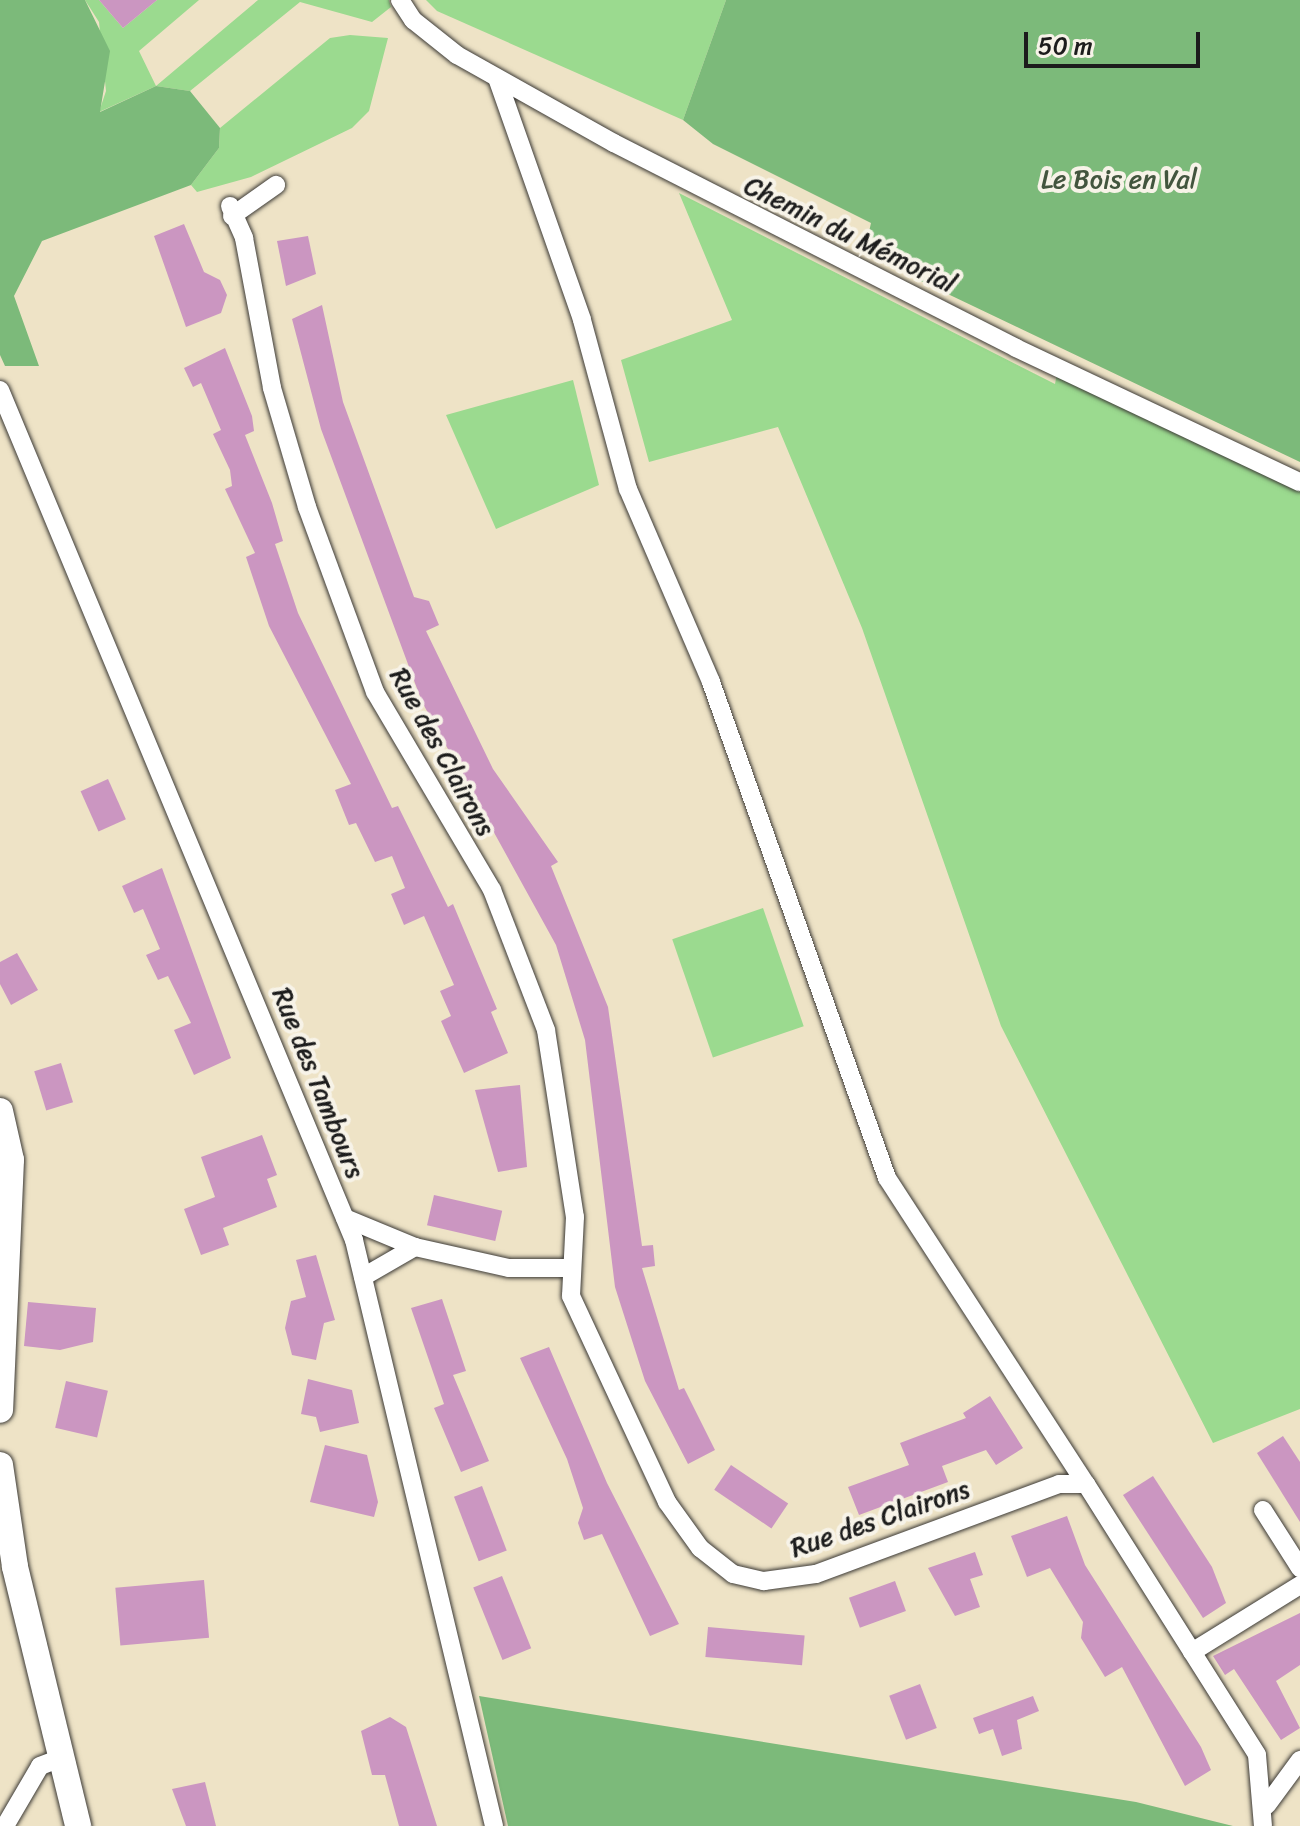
<!DOCTYPE html>
<html>
<head>
<meta charset="utf-8">
<style>
  body { margin:0 }
  #map { position:relative; width:1300px; height:1826px; overflow:hidden; background:#eee3c6; font-family:Sriracha,sans-serif }
  div>[style] { position:absolute }
  .green>* { inset:0; background:#9bda8f; transform-origin:0 0 }
  .forest>* { inset:0; background:#7cba7a }
  .building>* { inset:0; background:#cb96c1; transform-origin:0 0 }
  .roads { filter:drop-shadow(0 0 2px #3c3a36) drop-shadow(0 0 2px #3c3a36) }
  .minor>* { height:18px; margin:-9px; padding:0 9px; transform-origin:9px; border-radius:9px; background:#fff }
  .secondary>* { height:26px; margin:-13px; padding:0 13px; transform-origin:13px; border-radius:13px; background:#fff }
  span { translate:-50% -50%; white-space:nowrap; text-align:center; line-height:1.15; -webkit-text-stroke:8px #f7f3e8; paint-order:stroke }
  .park-label { font-size:26px; color:#42553e }
  .street-label { font-size:26px; color:#1c1c1c }
  .scale { position:absolute; left:1024px; top:32px; width:176px; height:36px; box-sizing:border-box; border:4px solid #1c1c1c; border-top:0; padding-left:10px; font-size:24px; line-height:28px; white-space:nowrap; color:#1c1c1c; -webkit-text-stroke:6px #f7f3e8; paint-order:stroke }
</style>
</head>
<body>
<div id="map">
  <div class="green">
    <i style="clip-path:polygon(85px 0,99px 0,123px 28px,157px 0,199px 0,139px 51px,156px 86px,258px 0,389px 0,391px 7px,372px 22px,300px 2px,190px 91px,156px 86px,99px 112px,106px 91px,99px 22px)"></i>
    <i style="clip-path:polygon(426px 0,726px 0,683px 120px,437px 11px)"></i>
    <i style="clip-path:polygon(350px 35px,388px 38px,369px 111px,352px 128px,251px 177px,197px 192px,191px 185px,219px 148px,220px 128px,330px 38px)"></i>
    <i style="clip-path:polygon(679px 193px,1055px 384px,1058px 368px,1300px 482px,1300px 1409px,1213px 1443px,1001px 1026px,862px 628px,778px 427px,649px 462px,621px 360px,732px 320px)"></i>
    <i style="clip-path:polygon(573px 380px,599px 485px,496px 529px,446px 415px)"></i>
    <i style="left:763px;top:908px;width:125px;height:96px;rotate:71deg"></i>
  </div>
  <div class="forest">
    <i style="clip-path:polygon(0 0,85px 0,110px 51px,100px 112px,156px 86px,190px 91px,220px 128px,219px 148px,191px 185px,42px 241px,14px 296px,39px 366px,5px 366px,0 355px)"></i>
    <i style="clip-path:polygon(726px 0,1300px 0,1300px 462px,864px 254px,871px 223px,713px 144px,683px 120px)"></i>
    <i style="clip-path:polygon(479px 1696px,1136px 1802px,1233px 1826px,508px 1826px)"></i>
  </div>
  <div class="building">
    <i style="clip-path:polygon(99px 0,157px 0,123px 28px)"></i>
    <i style="clip-path:polygon(184px 224px,204px 272px,220px 280px,227px 295px,221px 313px,186px 327px,154px 236px)"></i>
    <i style="clip-path:polygon(308px 236px,316px 274px,286px 286px,277px 241px)"></i>
    <i style="clip-path:polygon(322px 305px,343px 402px,414px 597px,429px 601px,439px 625px,426px 631px,493px 769px,558px 862px,551px 866px,608px 1007px,642px 1246px,653px 1245px,655px 1266px,642px 1268px,679px 1390px,684px 1388px,715px 1450px,688px 1464px,645px 1381px,615px 1287px,585px 1040px,556px 945px,422px 702px,321px 429px,292px 319px)"></i>
    <i style="clip-path:polygon(225px 348px,252px 416px,254px 431px,245px 435px,272px 503px,283px 541px,275px 544px,298px 613px,392px 808px,398px 806px,448px 907px,453px 904px,497px 1009px,491px 1012px,508px 1053px,464px 1073px,441px 1021px,451px 1016px,440px 991px,454px 985px,424px 916px,404px 925px,391px 894px,405px 888px,392px 856px,375px 862px,356px 823px,349px 825px,335px 790px,351px 784px,269px 626px,246px 557px,255px 553px,225px 489px,232px 486px,230px 470px,213px 434px,221px 430px,201px 383px,193px 387px,184px 368px)"></i>
    <i style="left:108px;top:779px;width:44px;height:30px;rotate:66deg"></i>
    <i style="clip-path:polygon(162px 868px,231px 1058px,194px 1075px,174px 1030px,191px 1023px,168px 976px,158px 980px,146px 955px,160px 949px,143px 909px,134px 913px,122px 886px)"></i>
    <i style="clip-path:polygon(17px 953px,38px 990px,11px 1005px,0 984px,0 962px)"></i>
    <i style="left:61px;top:1063px;width:41px;height:28px;rotate:73deg"></i>
    <i style="clip-path:polygon(520px 1085px,527px 1167px,498px 1172px,475px 1090px)"></i>
    <i style="clip-path:polygon(262px 1135px,277px 1175px,267px 1179px,277px 1207px,223px 1228px,229px 1245px,201px 1255px,184px 1209px,215px 1197px,201px 1157px)"></i>
    <i style="left:434px;top:1195px;width:70px;height:31px;rotate:13deg"></i>
    <i style="clip-path:polygon(316px 1255px,335px 1320px,324px 1323px,316px 1360px,292px 1355px,285px 1328px,291px 1301px,306px 1297px,296px 1260px)"></i>
    <i style="clip-path:polygon(442px 1299px,466px 1371px,453px 1375px,489px 1461px,461px 1472px,434px 1408px,444px 1404px,411px 1308px)"></i>
    <i style="clip-path:polygon(28px 1302px,96px 1308px,93px 1342px,60px 1350px,24px 1346px)"></i>
    <i style="clip-path:polygon(549px 1347px,607px 1483px,679px 1624px,650px 1636px,602px 1534px,584px 1540px,578px 1523px,583px 1508px,567px 1459px,520px 1358px)"></i>
    <i style="clip-path:polygon(308px 1379px,352px 1390px,359px 1423px,320px 1432px,316px 1417px,301px 1414px)"></i>
    <i style="left:66px;top:1381px;width:43px;height:48px;rotate:13deg"></i>
    <i style="clip-path:polygon(990px 1396px,1023px 1448px,996px 1465px,986px 1450px,942px 1466px,948px 1482px,859px 1515px,848px 1487px,909px 1465px,900px 1443px,966px 1418px,963px 1413px)"></i>
    <i style="clip-path:polygon(1283px 1436px,1300px 1462px,1300px 1522px,1257px 1453px)"></i>
    <i style="clip-path:polygon(325px 1445px,367px 1455px,378px 1502px,374px 1517px,310px 1502px)"></i>
    <i style="left:731px;top:1465px;width:69px;height:30px;rotate:34deg"></i>
    <i style="clip-path:polygon(1153px 1476px,1212px 1567px,1226px 1603px,1203px 1618px,1123px 1495px)"></i>
    <i style="left:482px;top:1486px;width:69px;height:30px;rotate:69deg"></i>
    <i style="clip-path:polygon(1067px 1516px,1085px 1565px,1201px 1747px,1211px 1770px,1185px 1786px,1122px 1667px,1105px 1677px,1081px 1638px,1083px 1622px,1050px 1568px,1027px 1577px,1011px 1536px)"></i>
    <i style="clip-path:polygon(975px 1552px,983px 1575px,970px 1579px,980px 1607px,955px 1616px,928px 1568px)"></i>
    <i style="left:502px;top:1576px;width:78px;height:31px;rotate:68deg"></i>
    <i style="left:204px;top:1580px;width:58px;height:89px;rotate:85deg"></i>
    <i style="left:895px;top:1581px;width:32px;height:49px;rotate:70deg"></i>
    <i style="clip-path:polygon(1300px 1613px,1300px 1665px,1276px 1681px,1300px 1728px,1281px 1740px,1234px 1669px,1225px 1675px,1213px 1656px)"></i>
    <i style="left:708px;top:1627px;width:97px;height:30px;rotate:5deg"></i>
    <i style="left:920px;top:1684px;width:47px;height:33px;rotate:69deg"></i>
    <i style="clip-path:polygon(1033px 1696px,1039px 1711px,1017px 1720px,1022px 1749px,1002px 1756px,993px 1729px,979px 1734px,973px 1718px)"></i>
    <i style="clip-path:polygon(390px 1717px,406px 1727px,437px 1826px,399px 1826px,385px 1775px,372px 1775px,361px 1731px)"></i>
    <i style="clip-path:polygon(205px 1782px,216px 1826px,186px 1826px,172px 1789px)"></i>
  </div>
  <div class="roads">
    <div class="minor">
      <i style="left:400px;top:0;width:24px;rotate:57deg"></i>
      <i style="left:413px;top:20px;width:56px;rotate:38.5deg"></i>
      <i style="left:457px;top:55px;width:180px;rotate:29.3deg"></i>
      <i style="left:614px;top:143px;width:451px;rotate:27deg"></i>
      <i style="left:1016px;top:348px;width:314px;rotate:25.3deg"></i>
      <i style="left:497px;top:78px;width:256px;rotate:70.6deg"></i>
      <i style="left:582px;top:320px;width:175px;rotate:74.8deg"></i>
      <i style="left:628px;top:489px;width:210px;rotate:66.7deg"></i>
      <i style="left:711px;top:682px;width:526px;rotate:70.46deg"></i>
      <i style="left:887px;top:1178px;width:365px;rotate:57deg"></i>
      <i style="left:230px;top:206px;width:35px;rotate:66deg"></i>
      <i style="left:244px;top:238px;width:153px;rotate:79.4deg"></i>
      <i style="left:272px;top:388px;width:124px;rotate:73.6deg"></i>
      <i style="left:307px;top:507px;width:197px;rotate:69.8deg"></i>
      <i style="left:375px;top:692px;width:230px;rotate:59.4deg"></i>
      <i style="left:492px;top:890px;width:150px;rotate:68.9deg"></i>
      <i style="left:546px;top:1030px;width:189px;rotate:81.2deg"></i>
      <i style="left:575px;top:1217px;width:79px;rotate:92.9deg"></i>
      <i style="left:571px;top:1296px;width:227px;rotate:65deg"></i>
      <i style="left:667px;top:1502px;width:57px;rotate:54.3deg"></i>
      <i style="left:700px;top:1548px;width:42px;rotate:38.2deg"></i>
      <i style="left:733px;top:1574px;width:32px;rotate:13deg"></i>
      <i style="left:764px;top:1581px;width:52px;rotate:-7.7deg"></i>
      <i style="left:816px;top:1574px;width:259px;rotate:-20.3deg"></i>
      <i style="left:1059px;top:1484px;width:27px"></i>
      <i style="left:1086px;top:1484px;width:320px;rotate:57.7deg"></i>
      <i style="left:1257px;top:1755px;width:71px;rotate:85.2deg"></i>
      <i style="left:232px;top:216px;width:54px;rotate:-35.2deg"></i>
      <i style="left:0;top:390px;width:921px;rotate:67.39deg"></i>
      <i style="left:354px;top:1240px;width:602px;rotate:76.56deg"></i>
      <i style="left:345px;top:1218px;width:76px;rotate:22.5deg"></i>
      <i style="left:415px;top:1247px;width:96px;rotate:12.6deg"></i>
      <i style="left:509px;top:1268px;width:58px"></i>
      <i style="left:363px;top:1277px;width:60px;rotate:-30deg"></i>
      <i style="left:1263px;top:1510px;width:69px;rotate:57.5deg"></i>
      <i style="left:1192px;top:1652px;width:127px;rotate:-31.8deg"></i>
      <i style="left:1267px;top:1805px;width:56px;rotate:-53.7deg"></i>
      <i style="left:5px;top:1826px;width:69px;rotate:-59.7deg"></i>
      <i style="left:40px;top:1766px;width:22px;rotate:-21deg"></i>
    </div>
    <div class="secondary">
      <i style="left:0;top:1111px;width:50px;rotate:77.3deg"></i>
      <i style="left:11px;top:1160px;width:250px;rotate:92.5deg"></i>
      <i style="left:0;top:1465px;width:103px;rotate:81.6deg"></i>
      <i style="left:15px;top:1567px;width:267px;rotate:76.3deg"></i>
    </div>
  </div>
  <div class="park-label">
    <span style="left:1119px;top:180px">Le Bois en Val</span>
  </div>
  <div class="street-label">
    <span style="left:850px;top:235px;rotate:26deg">Chemin du Mémorial</span>
    <span style="left:442px;top:752px;rotate:61deg">Rue des Clairons</span>
    <span style="left:318px;top:1083px;rotate:68deg">Rue des Tambours</span>
    <span style="left:880px;top:1519px;rotate:-19deg">Rue des Clairons</span>
  </div>
  <div class="scale">50 m</div>
</div>
</body>
</html>
